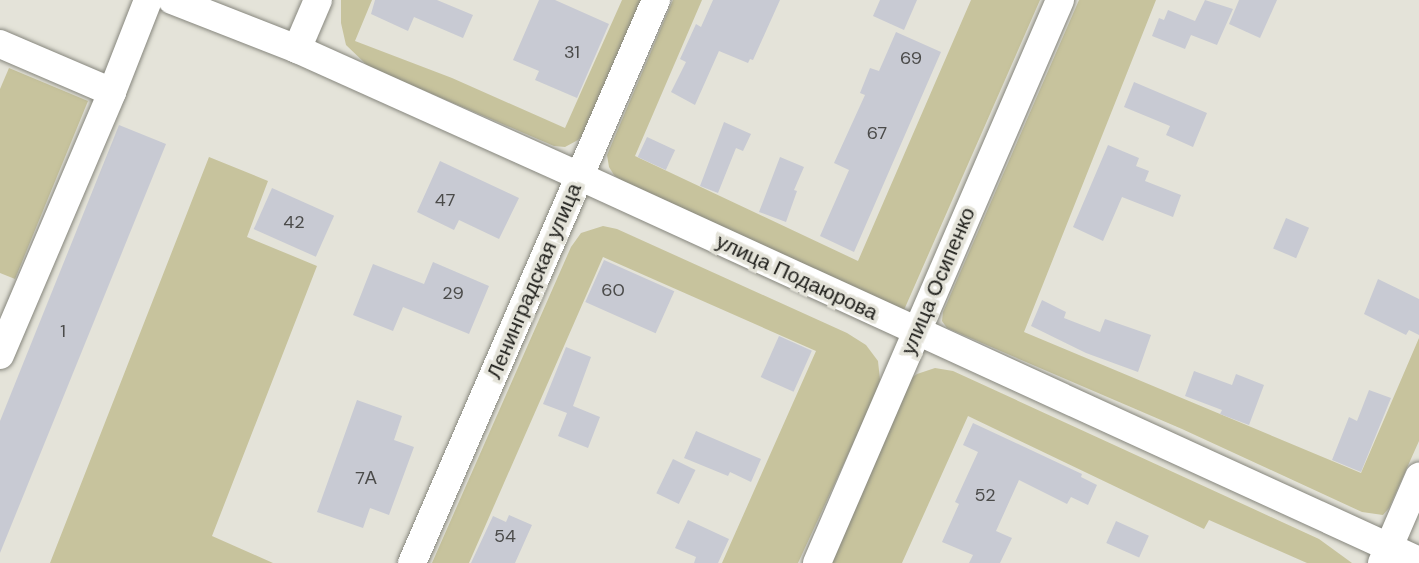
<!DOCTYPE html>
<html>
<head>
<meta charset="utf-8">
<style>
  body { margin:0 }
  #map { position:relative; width:1419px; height:563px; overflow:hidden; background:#e4e3d9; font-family:"DM Sans",sans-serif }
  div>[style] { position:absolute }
  .green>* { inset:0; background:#c7c39d }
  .building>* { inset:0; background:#c8cad3; transform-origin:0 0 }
  .roads { filter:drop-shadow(0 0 2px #86867d) drop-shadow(0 0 2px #86867d) }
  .minor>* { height:28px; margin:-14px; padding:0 14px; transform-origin:14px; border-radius:14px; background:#fff }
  span { translate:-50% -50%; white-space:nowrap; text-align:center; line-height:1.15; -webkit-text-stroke:7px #e4e3d9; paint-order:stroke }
  .number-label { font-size:18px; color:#4b4b4a }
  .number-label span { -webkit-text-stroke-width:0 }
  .street-label { font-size:21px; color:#21211d }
</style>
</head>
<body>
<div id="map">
  <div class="green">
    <i style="clip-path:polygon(341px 0,372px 0,355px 41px,452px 78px,565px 128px,622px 0,643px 0,588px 128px,578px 140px,565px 147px,554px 146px,369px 67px,346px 45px,341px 23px)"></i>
    <i style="clip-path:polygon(673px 0,702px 0,635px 156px,858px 261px,971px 0,1040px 0,904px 310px,628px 186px,614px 175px,609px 167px,607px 155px)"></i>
    <i style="clip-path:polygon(1079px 0,1156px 0,1024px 332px,1361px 473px,1419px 338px,1419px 441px,1389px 508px,1383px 515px,1362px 512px,1182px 429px,947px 328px,942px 321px,943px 312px)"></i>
    <i style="clip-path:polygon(9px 68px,88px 101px,15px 279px,0 273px,0 89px)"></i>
    <i style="clip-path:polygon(209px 157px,268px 181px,247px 237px,317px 266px,212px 536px,273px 563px,50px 563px)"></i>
    <i style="clip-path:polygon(603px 226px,617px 229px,847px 333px,866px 345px,878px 361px,880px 380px,875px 396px,798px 563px,722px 563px,816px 351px,603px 257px,469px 563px,432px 563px,571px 247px,581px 233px)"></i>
    <i style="clip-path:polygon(935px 368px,953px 371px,1319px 539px,1352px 563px,1307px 563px,1209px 520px,1204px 529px,968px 416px,902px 563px,824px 563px,906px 382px,917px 374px)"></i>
  </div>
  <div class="building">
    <i style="clip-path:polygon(375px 0,437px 0,473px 15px,463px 38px,414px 17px,408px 31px,371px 14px)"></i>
    <i style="clip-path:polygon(539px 0,555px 0,609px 24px,577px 98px,535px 80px,539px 71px,513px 60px)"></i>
    <i style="clip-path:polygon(713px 0,780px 0,753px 60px,750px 59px,748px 63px,719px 51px,695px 105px,671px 92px,686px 62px,680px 59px,696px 24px,701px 27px)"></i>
    <i style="clip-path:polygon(880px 0,917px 0,904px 30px,873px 16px)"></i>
    <i style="clip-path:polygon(1205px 0,1233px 9px,1217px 45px,1191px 35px,1185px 49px,1152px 36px,1159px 18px,1164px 20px,1168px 10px,1195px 21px)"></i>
    <i style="clip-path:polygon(1239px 0,1277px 0,1260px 38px,1229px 24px)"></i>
    <i style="clip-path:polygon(896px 32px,941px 52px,854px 252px,820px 236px,849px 170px,834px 163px,865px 95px,860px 93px,870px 68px,879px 71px)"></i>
    <i style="clip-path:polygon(1134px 82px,1207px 113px,1193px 147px,1166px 135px,1170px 126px,1124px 107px)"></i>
    <i style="clip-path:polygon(724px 122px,751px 134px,743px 151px,736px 148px,718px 193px,700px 186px)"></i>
    <i style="clip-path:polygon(119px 125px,166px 144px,0 553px,0 421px)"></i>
    <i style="left:647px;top:137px;width:31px;height:22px;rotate:25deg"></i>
    <i style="clip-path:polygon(1108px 145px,1139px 158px,1136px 166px,1149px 171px,1145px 181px,1181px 195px,1173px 217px,1122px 197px,1103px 241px,1073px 227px)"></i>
    <i style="clip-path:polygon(780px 157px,804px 167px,794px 190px,797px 191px,786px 222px,759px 212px)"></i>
    <i style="clip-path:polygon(440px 161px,519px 198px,499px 239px,459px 220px,454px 230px,417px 212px)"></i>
    <i style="left:272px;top:188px;width:68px;height:45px;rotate:24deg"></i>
    <i style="left:1286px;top:218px;width:25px;height:33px;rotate:23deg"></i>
    <i style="left:604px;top:260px;width:77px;height:46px;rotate:24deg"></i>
    <i style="clip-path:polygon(433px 262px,489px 286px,469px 334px,403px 307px,393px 331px,353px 315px,373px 264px,424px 284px)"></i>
    <i style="clip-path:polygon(1378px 279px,1419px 299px,1419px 335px,1409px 330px,1406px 335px,1364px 314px)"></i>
    <i style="clip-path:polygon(1042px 300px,1066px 312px,1064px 318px,1100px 332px,1105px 319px,1151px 335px,1138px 372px,1086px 353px,1031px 326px)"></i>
    <i style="left:779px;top:336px;width:36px;height:45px;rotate:24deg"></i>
    <i style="clip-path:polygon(566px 347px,591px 357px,573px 406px,600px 417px,588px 448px,558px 436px,567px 413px,543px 404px)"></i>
    <i style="clip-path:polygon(1194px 371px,1232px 385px,1236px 374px,1264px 385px,1249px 425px,1220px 414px,1222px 410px,1185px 396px)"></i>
    <i style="clip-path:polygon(1369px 390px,1391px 398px,1361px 472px,1332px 460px,1349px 417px,1357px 421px)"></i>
    <i style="clip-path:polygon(357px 400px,402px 416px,394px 440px,414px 447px,389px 515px,370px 508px,363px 528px,317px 512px)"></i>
    <i style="clip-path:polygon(973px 423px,1082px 474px,1081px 477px,1097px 485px,1088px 505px,1071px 497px,1067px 504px,1019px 480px,996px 531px,1012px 538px,1000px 563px,969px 563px,973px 555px,942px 542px,959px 504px,955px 502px,978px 452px,963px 445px)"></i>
    <i style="clip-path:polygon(696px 431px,761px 459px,751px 482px,730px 472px,728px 476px,684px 458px)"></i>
    <i style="left:673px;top:459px;width:25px;height:38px;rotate:26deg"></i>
    <i style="clip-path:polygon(509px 515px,532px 525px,515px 563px,471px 563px,493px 516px,506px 522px)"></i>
    <i style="clip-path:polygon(688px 520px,729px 539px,718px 563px,694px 563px,696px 557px,675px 548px)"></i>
    <i style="left:1116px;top:521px;width:36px;height:24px;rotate:24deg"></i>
  </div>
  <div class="roads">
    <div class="minor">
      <i style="left:172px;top:0;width:134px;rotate:21.4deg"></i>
      <i style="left:297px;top:49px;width:309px;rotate:24.2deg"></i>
      <i style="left:579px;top:176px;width:924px;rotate:24.62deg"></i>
      <i style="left:0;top:44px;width:122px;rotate:23.2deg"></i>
      <i style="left:112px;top:92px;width:99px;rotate:-68.6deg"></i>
      <i style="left:297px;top:49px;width:53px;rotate:-66.8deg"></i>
      <i style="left:0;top:355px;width:286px;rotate:-66.9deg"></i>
      <i style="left:412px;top:563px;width:614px;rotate:-66.57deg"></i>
      <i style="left:817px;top:563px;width:613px;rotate:-66.65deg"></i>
      <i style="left:1382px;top:563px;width:94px;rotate:-66.7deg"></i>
    </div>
  </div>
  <div class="number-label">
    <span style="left:572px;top:52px">31</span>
    <span style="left:911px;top:58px">69</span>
    <span style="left:877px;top:133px">67</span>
    <span style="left:445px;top:200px">47</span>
    <span style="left:294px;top:222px">42</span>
    <span style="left:613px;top:290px">60</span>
    <span style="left:453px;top:293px">29</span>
    <span style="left:63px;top:331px">1</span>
    <span style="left:366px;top:478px">7А</span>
    <span style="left:985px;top:495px">52</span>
    <span style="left:505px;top:536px">54</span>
  </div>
  <div class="street-label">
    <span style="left:797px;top:277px;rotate:25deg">улица Подаюрова</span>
    <span style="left:534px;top:281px;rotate:-67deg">Ленинградская улица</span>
    <span style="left:938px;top:281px;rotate:-67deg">улица Осипенко</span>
  </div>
</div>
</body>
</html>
